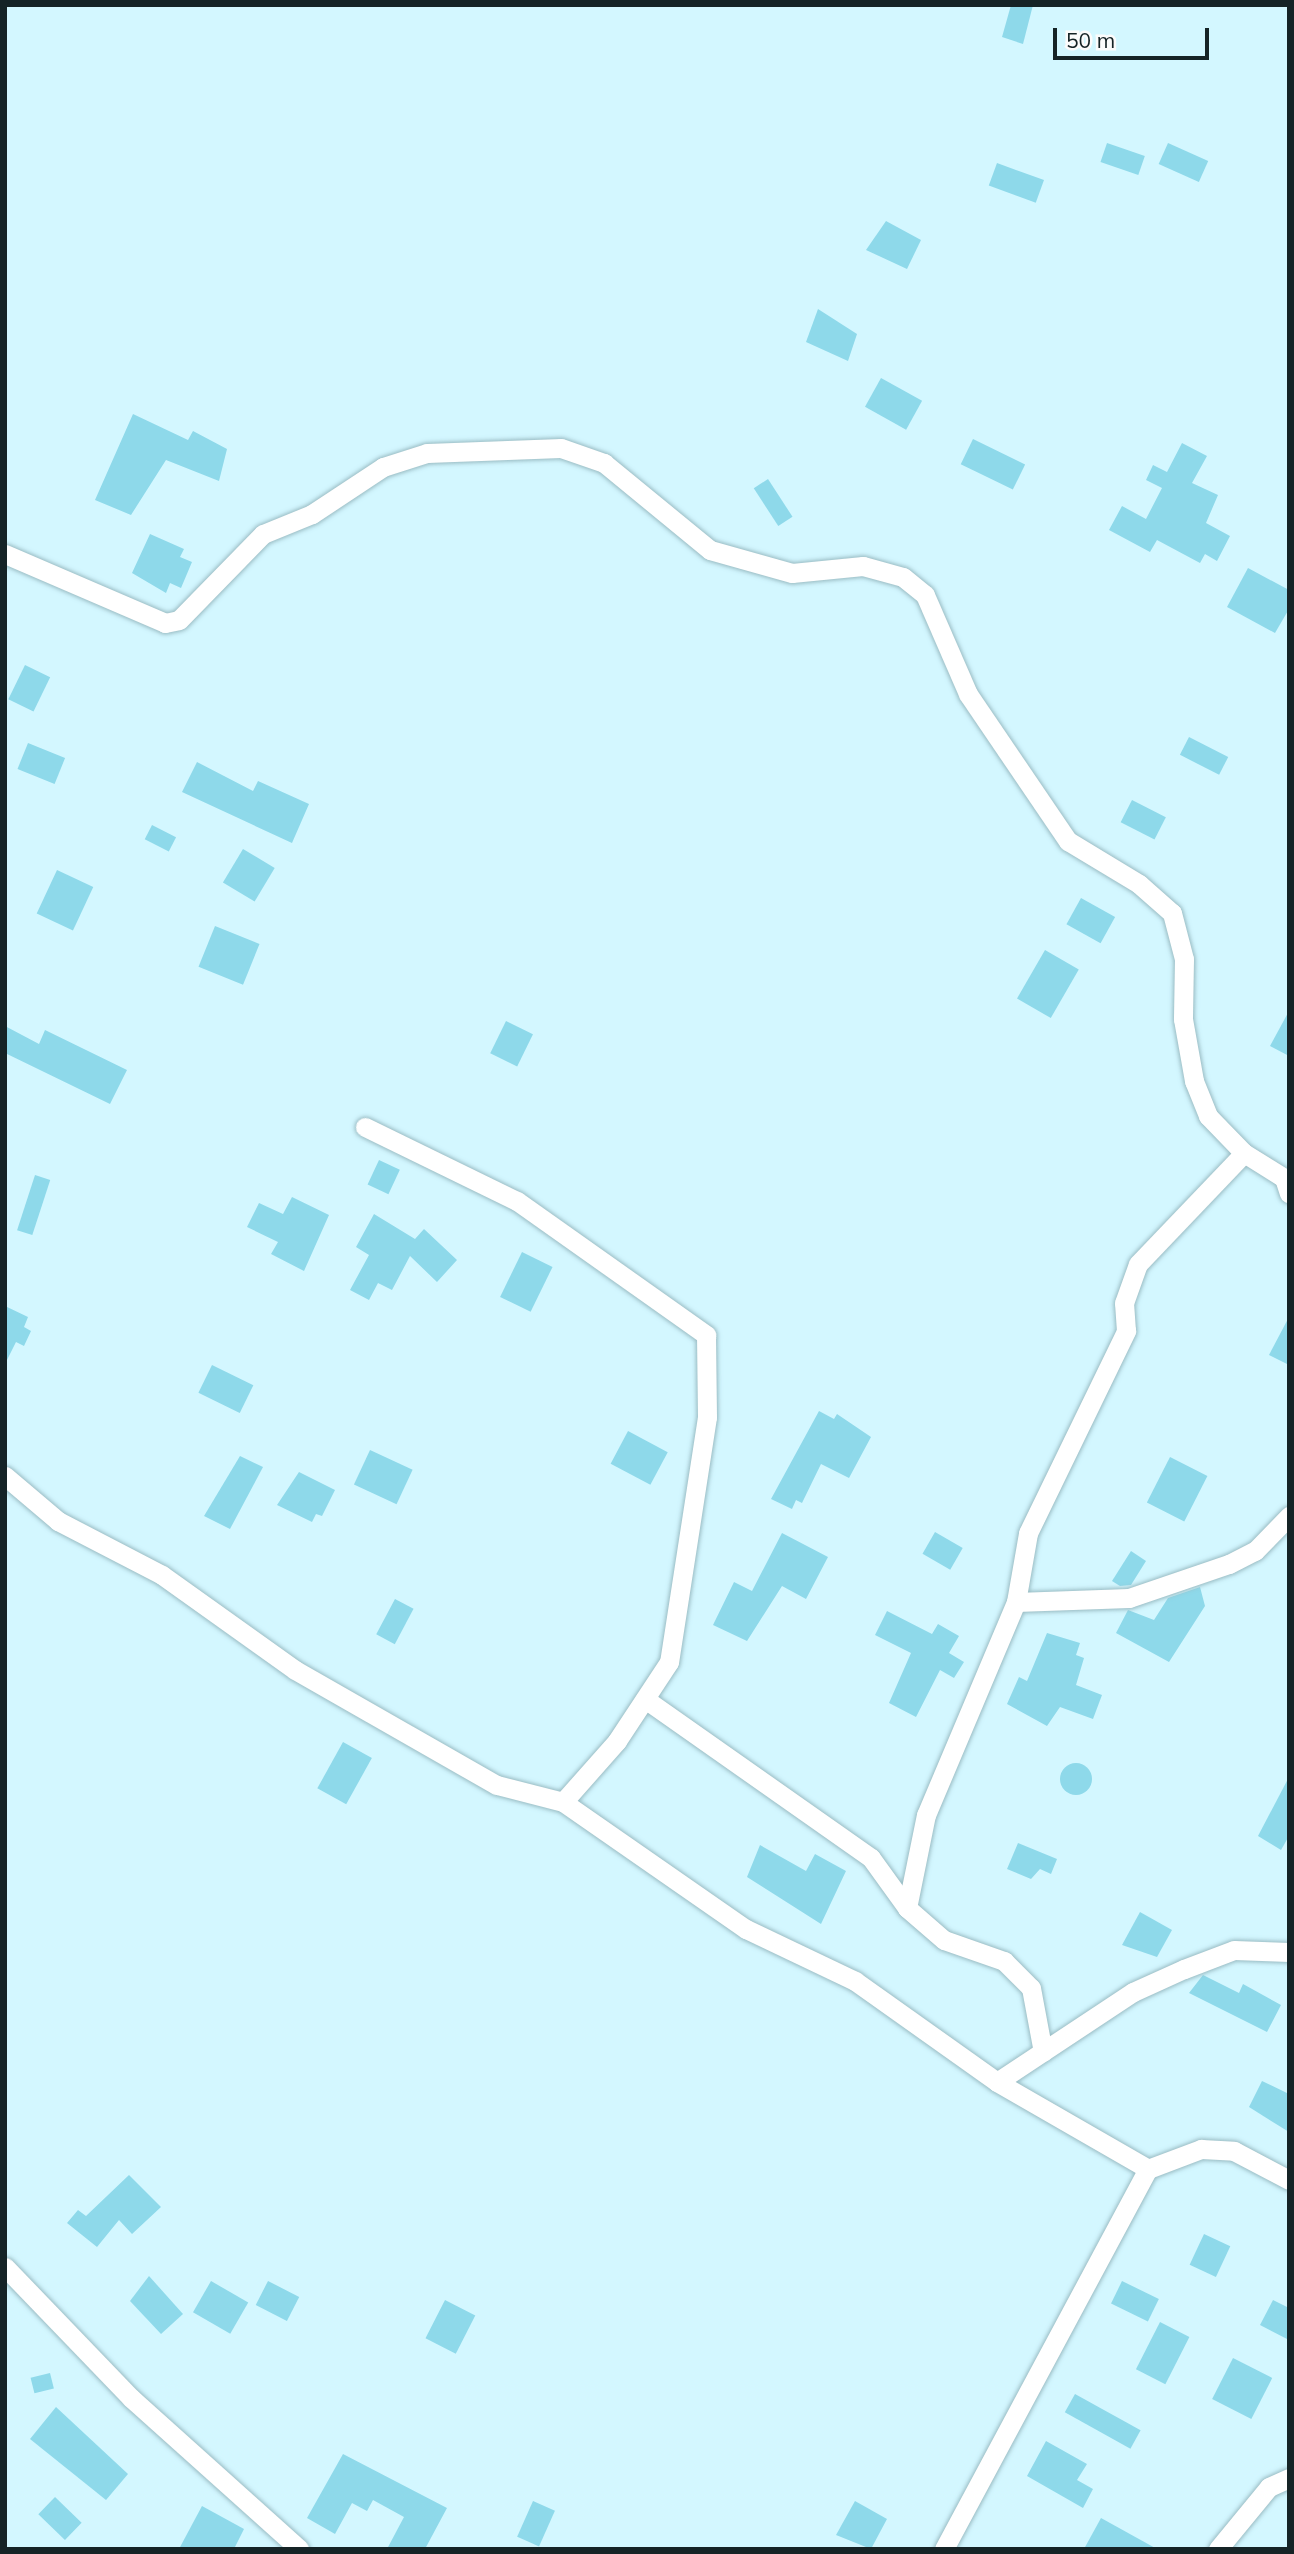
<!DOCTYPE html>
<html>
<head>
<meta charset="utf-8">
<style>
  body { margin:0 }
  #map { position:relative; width:1294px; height:2554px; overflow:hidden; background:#d3f7ff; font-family:Mulish,sans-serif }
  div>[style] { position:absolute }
  .building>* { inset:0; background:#8ed9ea; transform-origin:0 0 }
  .round { border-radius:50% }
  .roads { filter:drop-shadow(0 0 2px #9abcc4) drop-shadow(0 0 2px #9abcc4) }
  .minor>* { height:19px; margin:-9.5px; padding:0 9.5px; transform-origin:9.5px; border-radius:9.5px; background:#fff }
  span { translate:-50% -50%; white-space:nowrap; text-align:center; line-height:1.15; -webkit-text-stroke:7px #fcfcfc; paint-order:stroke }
  .frame { position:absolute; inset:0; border:7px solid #152326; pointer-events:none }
  .scale { position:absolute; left:1053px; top:28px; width:156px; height:32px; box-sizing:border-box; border:4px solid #152326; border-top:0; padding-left:9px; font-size:21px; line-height:24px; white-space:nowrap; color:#152326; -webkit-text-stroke:5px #fcfcfc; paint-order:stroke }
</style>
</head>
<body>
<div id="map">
  <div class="building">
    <i style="clip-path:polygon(1011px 5px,1033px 5px,1023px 44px,1002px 37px)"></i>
    <i style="left:1107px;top:143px;width:40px;height:20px;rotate:19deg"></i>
    <i style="left:1168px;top:143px;width:44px;height:23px;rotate:24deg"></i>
    <i style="left:997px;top:163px;width:50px;height:24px;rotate:20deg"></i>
    <i style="clip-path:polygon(886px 221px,921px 240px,907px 269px,866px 250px)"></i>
    <i style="clip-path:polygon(818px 309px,857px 334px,848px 361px,806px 342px)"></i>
    <i style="left:881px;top:378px;width:47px;height:33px;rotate:29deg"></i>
    <i style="clip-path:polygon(133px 414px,188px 440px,193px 431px,227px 449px,219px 481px,166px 460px,131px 515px,95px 500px)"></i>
    <i style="left:973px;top:439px;width:58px;height:28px;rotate:26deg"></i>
    <i style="clip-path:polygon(1182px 443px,1207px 456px,1192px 483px,1218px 495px,1206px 523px,1230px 536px,1217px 561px,1205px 554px,1200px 563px,1157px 540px,1150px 552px,1109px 530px,1122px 506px,1146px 519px,1162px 488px,1146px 480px,1153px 465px,1167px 472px)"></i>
    <i style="left:768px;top:479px;width:45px;height:17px;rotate:57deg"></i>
    <i style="clip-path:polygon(150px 534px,184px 549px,180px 557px,192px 562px,181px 588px,170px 583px,166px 593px,132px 573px)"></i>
    <i style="clip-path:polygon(1248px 568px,1289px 590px,1289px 609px,1275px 633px,1227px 607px)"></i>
    <i style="left:25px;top:665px;width:28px;height:38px;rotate:26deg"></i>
    <i style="left:1189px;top:737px;width:44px;height:20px;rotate:27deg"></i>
    <i style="left:28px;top:743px;width:40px;height:28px;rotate:22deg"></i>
    <i style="clip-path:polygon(197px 762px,253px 791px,258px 781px,309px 804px,292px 843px,182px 792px)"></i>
    <i style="left:1132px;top:800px;width:38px;height:25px;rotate:27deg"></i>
    <i style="left:152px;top:825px;width:27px;height:16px;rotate:27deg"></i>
    <i style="left:243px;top:849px;width:37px;height:39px;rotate:31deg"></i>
    <i style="left:57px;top:870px;width:40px;height:48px;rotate:25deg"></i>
    <i style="left:1081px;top:898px;width:39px;height:30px;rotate:29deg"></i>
    <i style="left:215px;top:926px;width:48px;height:44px;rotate:22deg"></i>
    <i style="left:1045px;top:950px;width:39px;height:56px;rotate:30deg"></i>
    <i style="clip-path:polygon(1289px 1011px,1289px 1056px,1270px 1046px)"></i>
    <i style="left:506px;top:1021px;width:30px;height:36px;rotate:26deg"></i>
    <i style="clip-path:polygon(5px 1026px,39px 1044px,45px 1030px,127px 1070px,110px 1104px,5px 1053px)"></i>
    <i style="left:379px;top:1160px;width:23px;height:27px;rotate:25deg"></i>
    <i style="left:35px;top:1175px;width:16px;height:58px;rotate:18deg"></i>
    <i style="clip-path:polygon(292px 1197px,329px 1215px,304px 1271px,271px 1254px,278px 1242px,247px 1227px,259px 1203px,283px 1214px)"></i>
    <i style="clip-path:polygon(374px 1214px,415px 1239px,424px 1229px,457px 1260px,437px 1282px,410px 1256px,392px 1290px,378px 1283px,369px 1300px,350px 1290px,369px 1255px,356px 1247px)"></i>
    <i style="left:522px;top:1252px;width:34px;height:50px;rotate:26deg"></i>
    <i style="clip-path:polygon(5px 1306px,28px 1317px,24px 1327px,31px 1331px,24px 1346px,16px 1342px,5px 1364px)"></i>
    <i style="clip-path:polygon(1289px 1317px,1289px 1365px,1269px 1355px)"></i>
    <i style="left:212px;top:1365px;width:46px;height:31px;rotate:26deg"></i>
    <i style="clip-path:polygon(819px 1411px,834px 1419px,837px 1414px,871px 1437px,849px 1478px,821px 1464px,802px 1503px,796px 1500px,792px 1509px,771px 1499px)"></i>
    <i style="left:628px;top:1431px;width:45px;height:37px;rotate:28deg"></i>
    <i style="left:370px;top:1450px;width:47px;height:38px;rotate:25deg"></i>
    <i style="clip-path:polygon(240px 1456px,263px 1467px,230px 1529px,204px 1516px)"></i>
    <i style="left:1170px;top:1457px;width:42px;height:51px;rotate:27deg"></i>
    <i style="clip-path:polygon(299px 1472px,335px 1490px,322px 1516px,316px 1514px,312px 1522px,277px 1505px)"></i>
    <i style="left:935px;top:1532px;width:32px;height:25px;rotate:30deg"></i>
    <i style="clip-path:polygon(782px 1533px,828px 1557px,806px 1599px,782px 1586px,747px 1641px,713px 1625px,734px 1582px,752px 1591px)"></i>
    <i style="clip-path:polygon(1131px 1551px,1146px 1561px,1131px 1585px,1120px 1586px,1112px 1581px)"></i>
    <i style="clip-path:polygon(1200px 1587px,1205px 1606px,1169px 1662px,1116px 1633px,1128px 1610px,1154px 1620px,1168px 1598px)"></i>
    <i style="left:395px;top:1599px;width:21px;height:40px;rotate:28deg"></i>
    <i style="clip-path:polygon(887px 1611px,932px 1634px,938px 1624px,959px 1636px,949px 1653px,964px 1662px,954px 1678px,940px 1670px,916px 1717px,889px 1703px,911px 1653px,875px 1635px)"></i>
    <i style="clip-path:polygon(1047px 1633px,1080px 1643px,1076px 1655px,1084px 1658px,1076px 1685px,1102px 1695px,1093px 1719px,1060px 1707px,1047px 1726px,1007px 1704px,1019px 1677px,1027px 1681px)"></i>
    <i style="left:343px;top:1742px;width:33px;height:53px;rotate:29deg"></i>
    <i class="round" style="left:1060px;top:1763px;width:32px;height:32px"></i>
    <i style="clip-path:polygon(1289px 1777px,1289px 1836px,1281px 1850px,1258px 1836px)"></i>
    <i style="clip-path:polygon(1018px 1843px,1057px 1859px,1051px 1874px,1040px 1869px,1031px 1879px,1007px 1869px)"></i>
    <i style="clip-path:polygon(760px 1845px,806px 1871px,815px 1854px,846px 1871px,821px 1924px,747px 1877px)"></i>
    <i style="clip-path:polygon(1140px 1912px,1172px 1930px,1157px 1957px,1122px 1945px)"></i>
    <i style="clip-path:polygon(1203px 1975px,1239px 1993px,1243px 1984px,1281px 2005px,1267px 2032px,1189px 1993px)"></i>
    <i style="clip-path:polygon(1262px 2081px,1289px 2094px,1289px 2132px,1249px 2107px)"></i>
    <i style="clip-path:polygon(129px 2175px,161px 2207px,132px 2234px,119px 2220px,97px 2247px,67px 2223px,78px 2210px,86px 2216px)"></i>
    <i style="left:1204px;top:2234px;width:29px;height:34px;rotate:25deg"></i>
    <i style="clip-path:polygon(149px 2276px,183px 2314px,161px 2334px,130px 2301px)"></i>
    <i style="left:211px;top:2281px;width:43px;height:36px;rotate:30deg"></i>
    <i style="left:268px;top:2281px;width:35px;height:27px;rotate:27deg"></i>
    <i style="left:1122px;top:2281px;width:41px;height:25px;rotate:26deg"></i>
    <i style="left:445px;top:2300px;width:34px;height:43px;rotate:27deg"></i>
    <i style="clip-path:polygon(1273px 2300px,1289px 2308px,1289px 2340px,1260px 2325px)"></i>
    <i style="left:1160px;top:2322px;width:33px;height:53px;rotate:27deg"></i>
    <i style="left:1233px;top:2358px;width:44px;height:46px;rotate:27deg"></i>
    <i style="left:50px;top:2373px;width:16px;height:20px;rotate:76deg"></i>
    <i style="left:1075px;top:2394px;width:75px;height:21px;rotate:29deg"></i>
    <i style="clip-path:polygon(56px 2407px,128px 2474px,106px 2500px,30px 2439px)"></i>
    <i style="clip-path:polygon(1046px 2441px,1087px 2464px,1077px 2480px,1093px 2489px,1083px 2508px,1027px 2476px)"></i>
    <i style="clip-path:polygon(343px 2454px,447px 2508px,425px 2549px,387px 2549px,404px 2517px,373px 2500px,367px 2511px,352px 2503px,335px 2534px,307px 2518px)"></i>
    <i style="left:55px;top:2497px;width:37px;height:24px;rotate:44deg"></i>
    <i style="left:533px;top:2501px;width:24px;height:39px;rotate:24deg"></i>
    <i style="clip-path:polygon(855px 2501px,887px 2519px,871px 2549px,836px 2535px)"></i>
    <i style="clip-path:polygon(202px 2506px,244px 2529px,234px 2549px,179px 2549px)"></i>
    <i style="clip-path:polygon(1101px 2518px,1157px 2549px,1084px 2549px)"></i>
  </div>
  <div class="roads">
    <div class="minor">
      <i style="left:5px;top:554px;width:174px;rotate:23.3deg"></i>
      <i style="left:165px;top:623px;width:14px;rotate:-12deg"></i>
      <i style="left:179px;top:620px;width:120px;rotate:-45.7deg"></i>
      <i style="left:263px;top:534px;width:53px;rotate:-22.2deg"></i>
      <i style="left:312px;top:514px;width:85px;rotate:-33.5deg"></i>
      <i style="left:383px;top:467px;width:46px;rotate:-17.7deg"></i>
      <i style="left:427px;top:453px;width:134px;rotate:-2.1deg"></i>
      <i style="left:561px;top:448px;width:46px;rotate:19.2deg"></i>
      <i style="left:604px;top:463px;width:137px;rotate:39.4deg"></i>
      <i style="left:710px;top:550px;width:85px;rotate:15.7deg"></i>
      <i style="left:792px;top:573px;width:71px;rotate:-5.6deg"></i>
      <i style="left:863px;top:566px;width:41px;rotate:15.4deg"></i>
      <i style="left:903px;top:577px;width:28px;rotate:39deg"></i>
      <i style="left:925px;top:595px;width:108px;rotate:66.5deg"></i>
      <i style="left:968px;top:694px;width:178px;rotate:55.8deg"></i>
      <i style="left:1068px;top:841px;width:83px;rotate:31.2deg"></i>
      <i style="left:1139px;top:884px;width:44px;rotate:41.3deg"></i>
      <i style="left:1172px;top:913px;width:48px;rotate:75.4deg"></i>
      <i style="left:1184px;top:959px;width:60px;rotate:91deg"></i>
      <i style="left:1183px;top:1019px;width:63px;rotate:79.9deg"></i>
      <i style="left:1194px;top:1081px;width:38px;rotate:68deg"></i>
      <i style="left:1208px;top:1116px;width:52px;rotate:45.8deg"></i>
      <i style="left:1244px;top:1153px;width:47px;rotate:32deg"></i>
      <i style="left:1284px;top:1178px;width:16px;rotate:72deg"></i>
      <i style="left:365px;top:1127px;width:169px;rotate:26deg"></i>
      <i style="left:517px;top:1201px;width:232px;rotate:35.3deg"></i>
      <i style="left:706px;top:1335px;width:82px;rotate:89.3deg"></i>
      <i style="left:707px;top:1417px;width:248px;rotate:98.8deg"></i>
      <i style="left:669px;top:1662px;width:95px;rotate:123.4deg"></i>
      <i style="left:617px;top:1741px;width:81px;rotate:131.5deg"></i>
      <i style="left:5px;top:1476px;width:70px;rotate:40.3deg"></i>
      <i style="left:58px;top:1521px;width:117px;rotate:27.4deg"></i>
      <i style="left:162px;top:1575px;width:163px;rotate:35.5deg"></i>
      <i style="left:295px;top:1670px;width:232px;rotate:29.7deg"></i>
      <i style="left:497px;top:1785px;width:68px;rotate:14.4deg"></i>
      <i style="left:563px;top:1802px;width:223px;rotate:34.8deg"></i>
      <i style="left:746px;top:1929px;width:121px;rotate:25.5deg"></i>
      <i style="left:855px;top:1981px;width:174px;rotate:35.4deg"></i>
      <i style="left:997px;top:2082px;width:174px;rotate:29.9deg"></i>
      <i style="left:1016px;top:1602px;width:113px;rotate:-2deg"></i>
      <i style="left:1129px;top:1598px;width:106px;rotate:-18.8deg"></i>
      <i style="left:1229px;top:1564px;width:29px;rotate:-27deg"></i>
      <i style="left:1255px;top:1551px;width:49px;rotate:-45.8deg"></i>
      <i style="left:645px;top:1699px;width:276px;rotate:35.1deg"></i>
      <i style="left:871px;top:1858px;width:62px;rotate:54.2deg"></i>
      <i style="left:907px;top:1908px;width:49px;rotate:40.9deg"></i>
      <i style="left:944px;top:1940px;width:64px;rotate:19.3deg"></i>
      <i style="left:1004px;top:1961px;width:38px;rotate:45deg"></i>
      <i style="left:1031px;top:1988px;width:65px;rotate:79.4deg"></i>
      <i style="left:907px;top:1908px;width:95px;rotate:-78.5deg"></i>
      <i style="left:926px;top:1815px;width:231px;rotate:-67.1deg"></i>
      <i style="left:1016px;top:1602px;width:70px;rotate:-80.1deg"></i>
      <i style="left:1028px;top:1533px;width:225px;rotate:-64.1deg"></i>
      <i style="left:1126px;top:1331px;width:28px;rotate:-94deg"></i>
      <i style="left:1124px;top:1303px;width:41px;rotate:-70.3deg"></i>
      <i style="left:1138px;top:1264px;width:153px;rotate:-46.3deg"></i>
      <i style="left:997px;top:2082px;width:163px;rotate:-33.5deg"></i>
      <i style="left:1133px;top:1992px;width:56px;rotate:-24.3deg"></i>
      <i style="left:1184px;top:1969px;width:53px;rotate:-20.8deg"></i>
      <i style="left:1234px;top:1950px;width:55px;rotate:2.1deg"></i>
      <i style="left:5px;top:2267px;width:182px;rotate:46.1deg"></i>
      <i style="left:131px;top:2398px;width:226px;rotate:41.9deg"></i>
      <i style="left:944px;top:2549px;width:431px;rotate:-61.8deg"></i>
      <i style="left:1148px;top:2169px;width:57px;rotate:-20.7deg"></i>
      <i style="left:1201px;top:2149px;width:33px;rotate:3deg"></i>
      <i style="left:1234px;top:2151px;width:62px;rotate:27.8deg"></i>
      <i style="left:1218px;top:2549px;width:80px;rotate:-50.6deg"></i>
      <i style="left:1269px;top:2487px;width:22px;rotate:-24deg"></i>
    </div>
  </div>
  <div class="frame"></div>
  <div class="scale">50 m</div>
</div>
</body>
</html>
